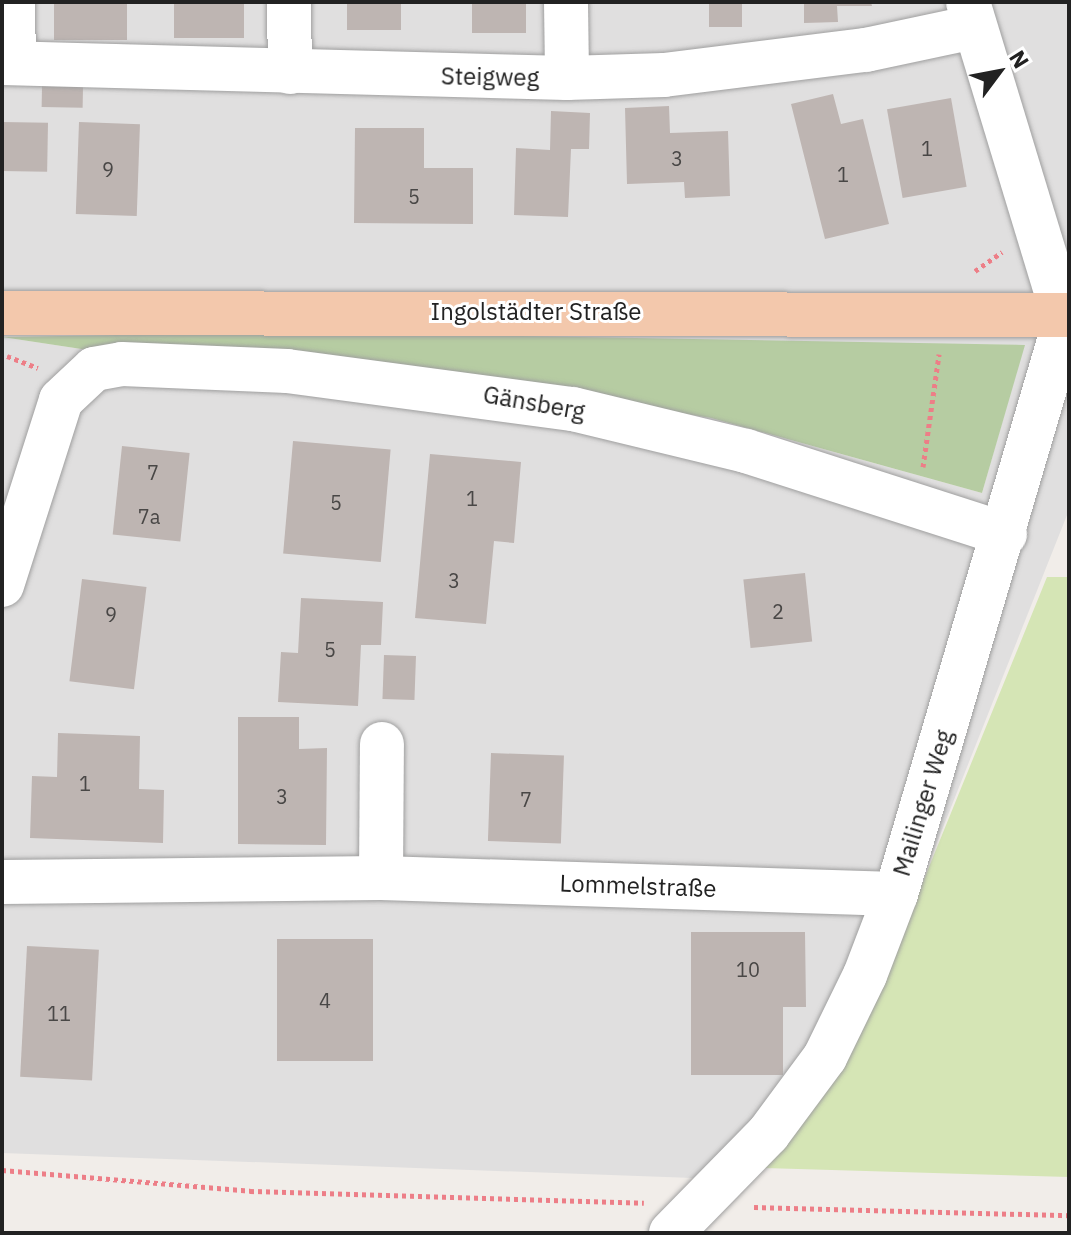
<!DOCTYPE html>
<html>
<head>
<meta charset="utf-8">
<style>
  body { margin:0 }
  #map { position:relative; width:1071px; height:1235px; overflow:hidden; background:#f1ede9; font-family:"IBM Plex Sans",sans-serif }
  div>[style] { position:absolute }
  .residential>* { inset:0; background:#e0dfdf }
  .grass>* { inset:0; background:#d5e5b5 }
  .forest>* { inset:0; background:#b6cca2 }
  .building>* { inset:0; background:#beb5b2; transform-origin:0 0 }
  .path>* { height:5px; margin-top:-2.5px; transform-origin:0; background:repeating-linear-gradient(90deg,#ed7e87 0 4px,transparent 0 8px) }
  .roads { filter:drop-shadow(0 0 2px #9f9f9f) drop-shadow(0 0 2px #9f9f9f) }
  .minor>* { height:44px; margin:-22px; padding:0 22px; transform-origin:22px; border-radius:22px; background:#fff }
  .major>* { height:44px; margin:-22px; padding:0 22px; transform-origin:22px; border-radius:22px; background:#f3c8ac }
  span { translate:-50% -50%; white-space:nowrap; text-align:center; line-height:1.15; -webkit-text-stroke:6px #fff; paint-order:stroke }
  .number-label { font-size:20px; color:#494746 }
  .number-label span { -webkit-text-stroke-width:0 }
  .street-label { font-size:24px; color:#222 }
  .frame { position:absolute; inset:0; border:4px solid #222; pointer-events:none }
  .north { position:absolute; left:959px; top:32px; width:80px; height:80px; -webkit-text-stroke:6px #fff; paint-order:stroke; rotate:58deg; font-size:22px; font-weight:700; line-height:32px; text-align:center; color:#222 }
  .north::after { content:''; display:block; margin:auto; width:28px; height:36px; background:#222; clip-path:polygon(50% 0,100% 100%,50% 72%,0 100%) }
</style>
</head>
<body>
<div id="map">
  <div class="residential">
    <i style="clip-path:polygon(2px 2px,1069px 2px,1069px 510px,861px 1034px,764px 1168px,693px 1178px,2px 1153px,2px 337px,88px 350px,446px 375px,711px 418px,982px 493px,1024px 345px,2px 334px)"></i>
  </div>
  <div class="grass">
    <i style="clip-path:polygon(1047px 577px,1069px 577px,1069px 1177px,764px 1168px,861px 1034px)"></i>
  </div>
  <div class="forest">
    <i style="clip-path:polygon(305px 332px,1025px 345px,982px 493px,711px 418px,446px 375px,88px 350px,2px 337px)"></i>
  </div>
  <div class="building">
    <i style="left:54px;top:2px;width:73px;height:38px"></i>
    <i style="left:174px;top:2px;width:70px;height:36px"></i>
    <i style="left:347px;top:2px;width:54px;height:28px"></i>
    <i style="left:472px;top:2px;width:54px;height:31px"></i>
    <i style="left:709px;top:2px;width:33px;height:25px"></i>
    <i style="clip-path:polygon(804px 2px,871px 2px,872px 6px,837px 6px,838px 22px,804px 23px)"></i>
    <i style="left:42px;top:86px;width:41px;height:21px;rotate:1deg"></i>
    <i style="clip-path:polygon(833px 94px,841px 124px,863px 119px,889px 224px,825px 239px,791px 104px)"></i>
    <i style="left:951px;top:98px;width:90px;height:65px;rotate:80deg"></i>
    <i style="clip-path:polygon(669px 106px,670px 133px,728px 131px,730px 196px,685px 198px,684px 182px,627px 184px,625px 108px)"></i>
    <i style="clip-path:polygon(551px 111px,590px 113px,589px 149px,571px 149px,568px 217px,514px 215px,516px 148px,550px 150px)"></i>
    <i style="left:2px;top:122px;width:46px;height:49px;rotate:1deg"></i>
    <i style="left:79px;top:122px;width:61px;height:92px;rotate:2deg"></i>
    <i style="clip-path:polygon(355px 128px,424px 128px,424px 168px,473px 168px,473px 224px,354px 223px)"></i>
    <i style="left:293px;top:441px;width:98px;height:113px;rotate:5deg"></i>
    <i style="left:122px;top:446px;width:68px;height:89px;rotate:6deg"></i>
    <i style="clip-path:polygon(430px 454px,521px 462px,514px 543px,494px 541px,486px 624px,415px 618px)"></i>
    <i style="left:805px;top:573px;width:69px;height:62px;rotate:84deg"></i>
    <i style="left:82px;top:579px;width:65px;height:103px;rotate:7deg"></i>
    <i style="clip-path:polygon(301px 598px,383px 602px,381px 645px,361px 645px,358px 706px,278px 702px,281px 652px,298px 653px)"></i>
    <i style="left:384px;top:655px;width:32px;height:44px;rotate:2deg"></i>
    <i style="clip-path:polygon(238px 717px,299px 717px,299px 749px,327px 748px,326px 845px,238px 844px)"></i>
    <i style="clip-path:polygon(58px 733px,140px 736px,139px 789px,164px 790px,163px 843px,30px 838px,32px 776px,57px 777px)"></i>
    <i style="left:491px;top:753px;width:73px;height:88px;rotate:2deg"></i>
    <i style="clip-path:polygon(691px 932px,805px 932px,806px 1007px,783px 1007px,783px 1075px,691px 1075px)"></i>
    <i style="left:277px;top:939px;width:96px;height:122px"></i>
    <i style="left:27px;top:946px;width:72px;height:131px;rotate:3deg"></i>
  </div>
  <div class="path">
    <i style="left:975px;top:271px;width:33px;rotate:-35deg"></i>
    <i style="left:7px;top:356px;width:33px;rotate:21deg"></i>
    <i style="left:923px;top:467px;width:114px;rotate:-81.9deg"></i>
    <i style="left:2px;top:1170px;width:249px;rotate:4.8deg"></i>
    <i style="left:250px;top:1191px;width:394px;rotate:1.7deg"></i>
    <i style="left:754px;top:1207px;width:315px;rotate:1.5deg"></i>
  </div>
  <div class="roads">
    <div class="minor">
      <i style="left:13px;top:2px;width:61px;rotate:89.1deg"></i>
      <i style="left:289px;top:2px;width:70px;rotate:89.2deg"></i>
      <i style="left:566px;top:2px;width:76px;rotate:89.2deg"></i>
      <i style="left:968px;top:2px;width:327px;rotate:73.1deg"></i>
      <i style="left:2px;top:63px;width:565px;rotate:1.52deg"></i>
      <i style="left:567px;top:78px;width:97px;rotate:-1.8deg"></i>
      <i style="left:664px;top:75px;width:204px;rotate:-7.1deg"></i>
      <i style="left:866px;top:50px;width:110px;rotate:-12deg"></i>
      <i style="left:2px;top:585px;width:194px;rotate:-72.3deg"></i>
      <i style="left:61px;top:400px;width:45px;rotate:-43.2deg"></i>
      <i style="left:94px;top:369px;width:28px;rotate:-10deg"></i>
      <i style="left:122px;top:364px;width:165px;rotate:2.4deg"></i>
      <i style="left:287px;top:371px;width:289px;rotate:7.6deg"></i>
      <i style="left:573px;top:409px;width:178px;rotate:13.6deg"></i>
      <i style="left:746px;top:451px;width:272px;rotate:17.8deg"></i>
      <i style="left:381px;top:878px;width:134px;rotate:-89.6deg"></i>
      <i style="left:2px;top:882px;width:379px;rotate:-0.6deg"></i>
      <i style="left:381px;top:878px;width:515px;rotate:1.78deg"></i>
      <i style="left:671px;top:1233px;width:139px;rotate:-45.6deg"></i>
      <i style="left:768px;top:1134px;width:96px;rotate:-53.5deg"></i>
      <i style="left:825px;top:1057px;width:91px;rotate:-64deg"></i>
      <i style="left:865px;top:975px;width:87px;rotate:-69.1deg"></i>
      <i style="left:896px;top:894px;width:612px;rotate:-73.58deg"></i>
    </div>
    <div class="major">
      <i style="left:2px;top:313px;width:1067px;rotate:0.11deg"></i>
    </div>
  </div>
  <div class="number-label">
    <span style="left:927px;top:148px">1</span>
    <span style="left:677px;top:158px">3</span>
    <span style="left:108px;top:169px">9</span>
    <span style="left:843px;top:174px">1</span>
    <span style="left:414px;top:196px">5</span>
    <span style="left:153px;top:472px">7</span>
    <span style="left:472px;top:498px">1</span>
    <span style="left:336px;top:502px">5</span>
    <span style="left:149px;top:516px">7a</span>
    <span style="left:454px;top:580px">3</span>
    <span style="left:778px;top:611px">2</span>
    <span style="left:111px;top:614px">9</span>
    <span style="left:330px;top:649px">5</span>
    <span style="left:85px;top:783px">1</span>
    <span style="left:282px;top:796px">3</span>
    <span style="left:526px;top:799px">7</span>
    <span style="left:748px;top:969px">10</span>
    <span style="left:325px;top:1000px">4</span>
    <span style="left:59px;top:1013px">11</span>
  </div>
  <div class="street-label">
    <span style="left:490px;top:77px;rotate:1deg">Steigweg</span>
    <span style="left:536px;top:312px">Ingolstädter Straße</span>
    <span style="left:534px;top:403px;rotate:10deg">Gänsberg</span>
    <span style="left:923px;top:803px;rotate:-73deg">Mailinger Weg</span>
    <span style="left:638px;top:886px;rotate:2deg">Lommelstraße</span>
  </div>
  <div class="frame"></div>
  <div class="north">N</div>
</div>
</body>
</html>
